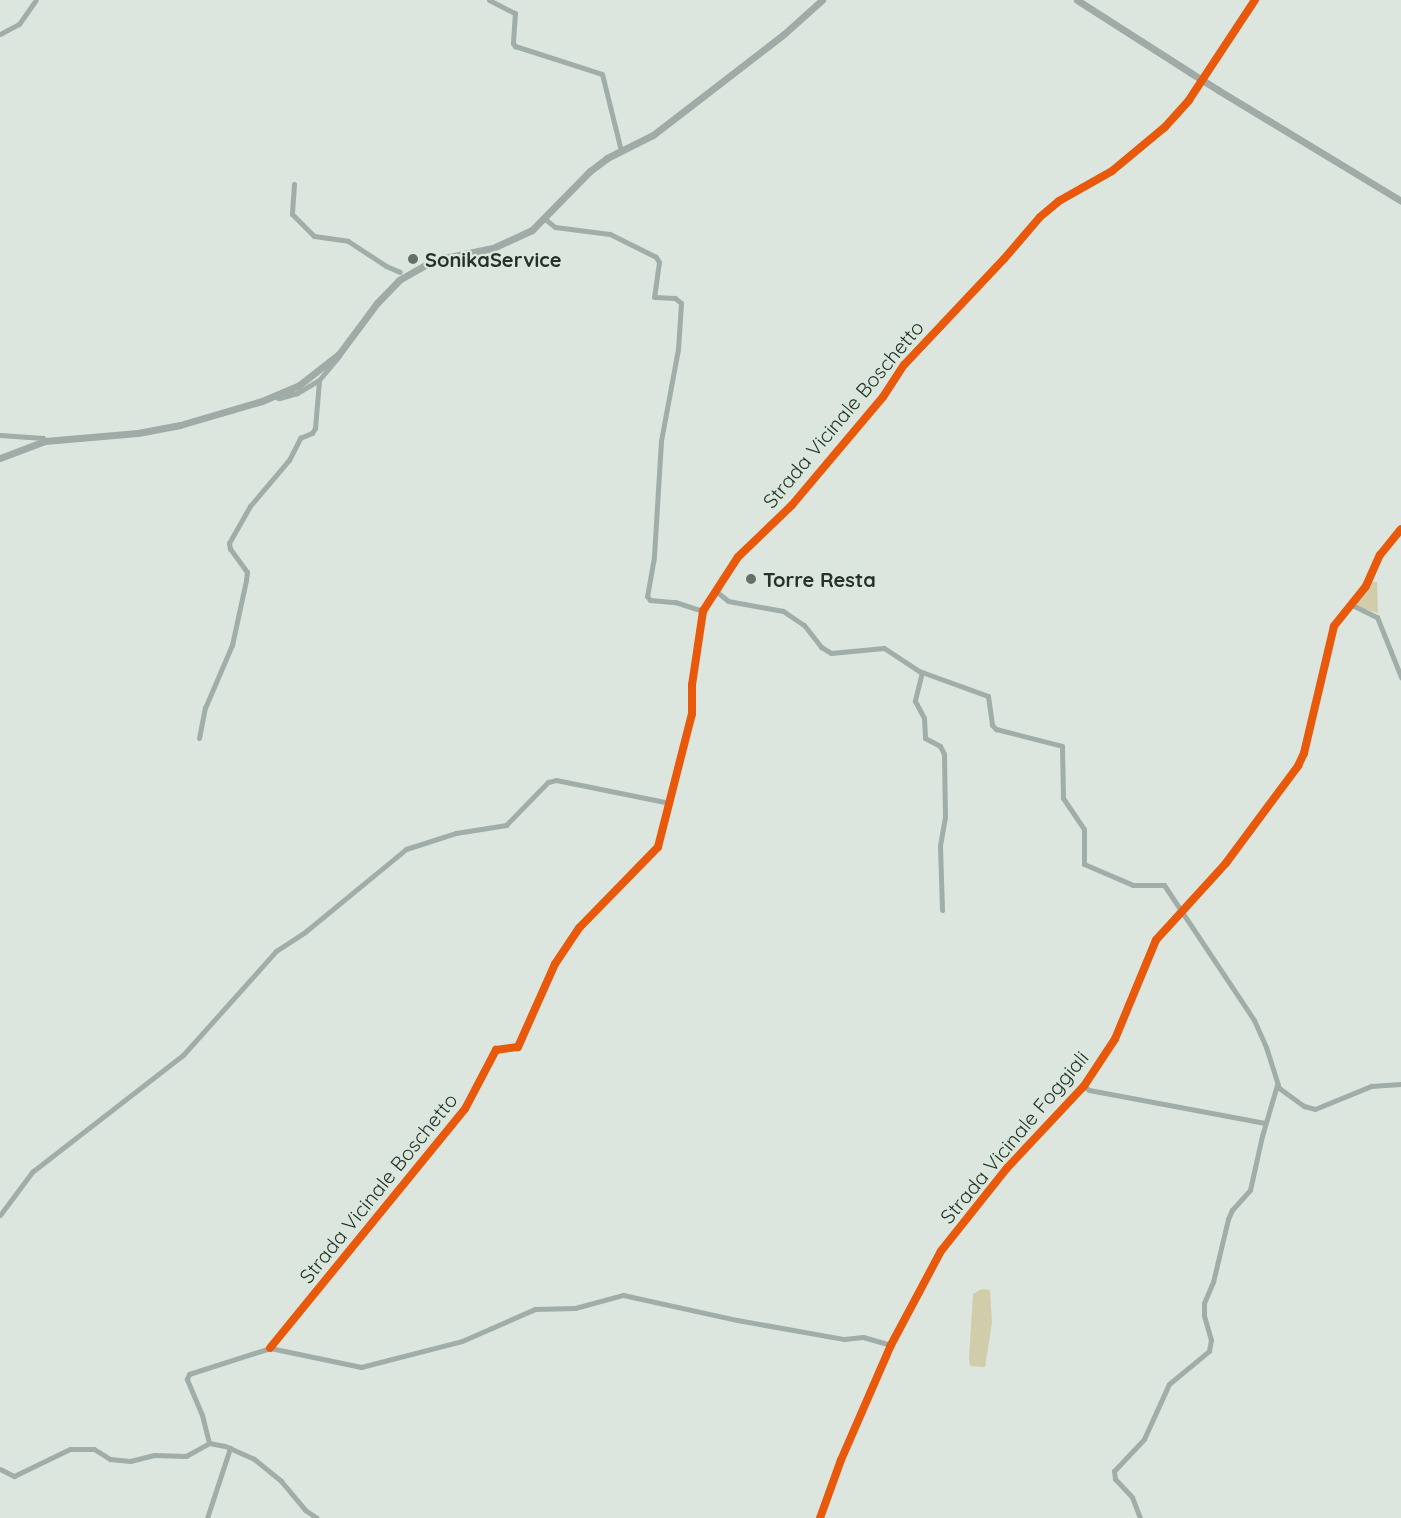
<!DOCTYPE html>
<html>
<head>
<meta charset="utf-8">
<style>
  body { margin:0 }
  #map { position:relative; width:1401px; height:1518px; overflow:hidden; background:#dce6de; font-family:Quicksand,sans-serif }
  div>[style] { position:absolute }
  .green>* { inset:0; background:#d1cdaa }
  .street>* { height:5px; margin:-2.5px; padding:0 2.5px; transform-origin:2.5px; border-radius:2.5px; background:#a1ada8 }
  .secondary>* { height:7px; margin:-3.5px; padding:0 3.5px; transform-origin:3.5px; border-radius:3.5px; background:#a0aba7 }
  .secondary-bridge>* { height:7px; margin:-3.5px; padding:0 3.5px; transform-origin:3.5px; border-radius:3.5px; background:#a0aba7 }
  .cycleway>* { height:8px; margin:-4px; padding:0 4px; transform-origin:4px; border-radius:4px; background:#e8590c }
  .dots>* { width:16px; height:16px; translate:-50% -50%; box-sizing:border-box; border:3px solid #d9e9dc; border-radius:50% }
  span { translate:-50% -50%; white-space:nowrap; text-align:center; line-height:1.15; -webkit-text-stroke:4.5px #d9e9dc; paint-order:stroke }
  .poi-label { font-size:20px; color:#292f2a; font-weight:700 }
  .left { translate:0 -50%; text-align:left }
  .street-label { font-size:20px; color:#292f2a }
</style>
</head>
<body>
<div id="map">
  <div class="green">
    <i style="clip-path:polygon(1370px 582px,1377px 582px,1378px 613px,1358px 607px,1355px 603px)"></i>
    <i style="clip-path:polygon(982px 1289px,990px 1290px,992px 1323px,985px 1367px,970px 1366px,969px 1359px,973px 1294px)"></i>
  </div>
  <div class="street">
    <i style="left:489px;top:0;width:29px;rotate:27deg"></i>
    <i style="left:515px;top:13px;width:30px;rotate:94deg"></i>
    <i style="left:513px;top:43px;width:4px;rotate:56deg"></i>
    <i style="left:515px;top:46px;width:91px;rotate:17.8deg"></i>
    <i style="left:602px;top:74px;width:79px;rotate:76.1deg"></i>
    <i style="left:0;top:34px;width:21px;rotate:-28deg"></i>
    <i style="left:19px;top:24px;width:29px;rotate:-55deg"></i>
    <i style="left:294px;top:184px;width:30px;rotate:94deg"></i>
    <i style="left:292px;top:214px;width:31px;rotate:45deg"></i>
    <i style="left:314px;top:236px;width:34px;rotate:8deg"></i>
    <i style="left:348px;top:241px;width:45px;rotate:33.3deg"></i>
    <i style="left:386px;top:266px;width:15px;rotate:23deg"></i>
    <i style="left:545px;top:219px;width:13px;rotate:39deg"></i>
    <i style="left:555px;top:227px;width:55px;rotate:7.3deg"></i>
    <i style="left:610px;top:234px;width:51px;rotate:26.6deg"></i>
    <i style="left:656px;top:257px;width:6px;rotate:59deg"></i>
    <i style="left:659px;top:262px;width:35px;rotate:98deg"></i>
    <i style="left:654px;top:297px;width:21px;rotate:3deg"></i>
    <i style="left:675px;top:298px;width:8px;rotate:40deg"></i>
    <i style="left:681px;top:303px;width:46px;rotate:93.7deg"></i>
    <i style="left:678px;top:349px;width:94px;rotate:100.5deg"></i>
    <i style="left:661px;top:441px;width:116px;rotate:93.5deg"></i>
    <i style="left:654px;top:557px;width:40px;rotate:100deg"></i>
    <i style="left:647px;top:596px;width:5px;rotate:53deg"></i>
    <i style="left:650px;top:600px;width:25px;rotate:5deg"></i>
    <i style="left:675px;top:602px;width:29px;rotate:18deg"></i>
    <i style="left:319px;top:380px;width:31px;rotate:-50deg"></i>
    <i style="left:0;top:435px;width:43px;rotate:4deg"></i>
    <i style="left:43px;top:438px;width:4px;rotate:56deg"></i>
    <i style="left:717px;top:592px;width:14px;rotate:39deg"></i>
    <i style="left:728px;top:601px;width:56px;rotate:10.3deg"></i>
    <i style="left:783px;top:611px;width:25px;rotate:34deg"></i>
    <i style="left:804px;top:625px;width:28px;rotate:52deg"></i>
    <i style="left:821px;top:647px;width:12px;rotate:31deg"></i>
    <i style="left:831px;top:653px;width:53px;rotate:-5.4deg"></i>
    <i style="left:884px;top:648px;width:42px;rotate:33.3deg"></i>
    <i style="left:919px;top:671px;width:73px;rotate:19.9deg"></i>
    <i style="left:988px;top:696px;width:29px;rotate:82deg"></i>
    <i style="left:992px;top:725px;width:6px;rotate:45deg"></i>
    <i style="left:996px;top:729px;width:68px;rotate:14.4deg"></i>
    <i style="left:1062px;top:746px;width:52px;rotate:88.9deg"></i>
    <i style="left:1063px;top:798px;width:37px;rotate:56deg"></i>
    <i style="left:1084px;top:829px;width:35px;rotate:90deg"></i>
    <i style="left:1084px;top:864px;width:53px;rotate:23.2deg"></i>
    <i style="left:1133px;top:885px;width:31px"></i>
    <i style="left:1164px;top:885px;width:162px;rotate:56.3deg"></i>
    <i style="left:1254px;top:1020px;width:30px;rotate:66deg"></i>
    <i style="left:1266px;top:1047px;width:43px;rotate:72.4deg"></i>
    <i style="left:1279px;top:1088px;width:31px;rotate:36deg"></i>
    <i style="left:1304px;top:1106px;width:11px;rotate:15deg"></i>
    <i style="left:1315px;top:1109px;width:61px;rotate:-22.3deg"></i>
    <i style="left:1371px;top:1086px;width:30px;rotate:-4deg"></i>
    <i style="left:1350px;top:604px;width:30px;rotate:26deg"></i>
    <i style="left:1377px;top:617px;width:65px;rotate:68.2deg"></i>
    <i style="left:922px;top:672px;width:30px;rotate:104deg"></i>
    <i style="left:915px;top:701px;width:19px;rotate:62deg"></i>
    <i style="left:924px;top:718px;width:20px;rotate:87deg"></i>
    <i style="left:925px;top:738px;width:17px;rotate:28deg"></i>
    <i style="left:940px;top:746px;width:9px;rotate:63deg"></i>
    <i style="left:944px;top:754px;width:63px;rotate:89.1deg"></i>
    <i style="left:945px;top:817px;width:29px;rotate:100deg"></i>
    <i style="left:940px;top:846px;width:64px;rotate:88.2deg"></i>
    <i style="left:199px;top:738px;width:31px;rotate:-79deg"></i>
    <i style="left:205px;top:708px;width:69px;rotate:-66.8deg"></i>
    <i style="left:232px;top:645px;width:66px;rotate:-77.8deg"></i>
    <i style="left:246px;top:580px;width:8px;rotate:-83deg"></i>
    <i style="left:247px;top:572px;width:29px;rotate:-126deg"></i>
    <i style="left:230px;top:549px;width:6px;rotate:-99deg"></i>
    <i style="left:229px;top:543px;width:43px;rotate:-60.4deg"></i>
    <i style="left:250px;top:506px;width:60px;rotate:-49.7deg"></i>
    <i style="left:289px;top:460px;width:25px;rotate:-63deg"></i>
    <i style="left:300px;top:438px;width:13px;rotate:-23deg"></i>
    <i style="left:312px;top:433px;width:6px;rotate:-59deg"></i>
    <i style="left:315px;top:428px;width:48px;rotate:-85.2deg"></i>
    <i style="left:319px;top:380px;width:26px;rotate:149deg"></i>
    <i style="left:297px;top:393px;width:19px;rotate:164deg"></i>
    <i style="left:279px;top:398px;width:5px;rotate:-158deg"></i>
    <i style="left:1084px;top:1086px;width:6px;rotate:39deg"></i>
    <i style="left:1089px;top:1090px;width:179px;rotate:10.6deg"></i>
    <i style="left:0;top:1215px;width:54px;rotate:-53.3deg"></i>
    <i style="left:32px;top:1172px;width:191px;rotate:-37.8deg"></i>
    <i style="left:183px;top:1055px;width:140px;rotate:-48.2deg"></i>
    <i style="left:276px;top:951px;width:35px;rotate:-33deg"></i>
    <i style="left:305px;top:932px;width:131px;rotate:-39.4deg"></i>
    <i style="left:406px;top:849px;width:52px;rotate:-17.7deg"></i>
    <i style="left:456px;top:833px;width:51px;rotate:-9.1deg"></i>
    <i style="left:506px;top:825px;width:60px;rotate:-45.7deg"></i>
    <i style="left:548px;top:782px;width:8px;rotate:-14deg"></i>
    <i style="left:556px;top:780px;width:116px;rotate:11.4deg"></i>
    <i style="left:270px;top:1348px;width:308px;rotate:-50.8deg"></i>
    <i style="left:465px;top:1109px;width:67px;rotate:-62.3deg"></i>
    <i style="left:496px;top:1050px;width:22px;rotate:-8deg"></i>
    <i style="left:518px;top:1047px;width:91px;rotate:-66deg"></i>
    <i style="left:555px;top:964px;width:43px;rotate:-56.3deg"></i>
    <i style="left:579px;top:928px;width:113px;rotate:-45.7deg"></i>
    <i style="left:658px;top:847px;width:137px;rotate:-75.7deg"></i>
    <i style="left:692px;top:714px;width:29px;rotate:-90deg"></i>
    <i style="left:692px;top:685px;width:75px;rotate:-81.5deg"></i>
    <i style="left:703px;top:611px;width:64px;rotate:-57.1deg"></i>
    <i style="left:738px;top:557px;width:75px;rotate:-43.9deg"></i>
    <i style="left:792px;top:505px;width:141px;rotate:-49.9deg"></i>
    <i style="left:883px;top:397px;width:38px;rotate:-57deg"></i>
    <i style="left:904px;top:365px;width:146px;rotate:-46.7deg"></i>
    <i style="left:1004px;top:259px;width:55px;rotate:-49.4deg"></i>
    <i style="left:1040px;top:217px;width:25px;rotate:-40deg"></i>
    <i style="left:1059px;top:201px;width:61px;rotate:-29.5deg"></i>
    <i style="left:1112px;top:171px;width:69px;rotate:-39.7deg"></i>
    <i style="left:1165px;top:127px;width:36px;rotate:-48deg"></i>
    <i style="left:1189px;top:100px;width:120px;rotate:-56.6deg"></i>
    <i style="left:209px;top:1443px;width:29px;rotate:-104deg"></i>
    <i style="left:202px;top:1415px;width:39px;rotate:-113deg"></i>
    <i style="left:187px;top:1379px;width:5px;rotate:-68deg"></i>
    <i style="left:189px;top:1374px;width:85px;rotate:-17.8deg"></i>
    <i style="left:270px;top:1348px;width:93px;rotate:11.8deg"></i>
    <i style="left:361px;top:1367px;width:104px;rotate:-14.4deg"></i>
    <i style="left:462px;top:1341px;width:80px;rotate:-23.7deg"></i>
    <i style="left:535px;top:1309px;width:40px;rotate:-1.4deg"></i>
    <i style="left:575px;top:1308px;width:50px;rotate:-15.2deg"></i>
    <i style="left:623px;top:1295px;width:117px;rotate:12.4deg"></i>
    <i style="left:737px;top:1320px;width:109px;rotate:10.1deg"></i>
    <i style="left:844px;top:1339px;width:19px;rotate:-6deg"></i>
    <i style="left:863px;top:1337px;width:29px;rotate:16deg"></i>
    <i style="left:0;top:1469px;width:16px;rotate:27deg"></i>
    <i style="left:14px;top:1476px;width:62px;rotate:-25.7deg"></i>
    <i style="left:70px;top:1449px;width:24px"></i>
    <i style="left:94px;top:1449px;width:19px;rotate:32deg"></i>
    <i style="left:110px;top:1459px;width:20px;rotate:6deg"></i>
    <i style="left:130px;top:1461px;width:25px;rotate:-14deg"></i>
    <i style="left:154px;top:1455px;width:32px;rotate:2deg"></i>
    <i style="left:186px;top:1456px;width:26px;rotate:-29deg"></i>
    <i style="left:209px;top:1443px;width:16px;rotate:11deg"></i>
    <i style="left:225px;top:1446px;width:32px;rotate:24deg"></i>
    <i style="left:254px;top:1459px;width:35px;rotate:39deg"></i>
    <i style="left:281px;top:1481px;width:38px;rotate:50deg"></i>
    <i style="left:305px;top:1510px;width:14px;rotate:34deg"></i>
    <i style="left:207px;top:1518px;width:74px;rotate:-71.8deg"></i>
    <i style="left:820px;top:1518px;width:62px;rotate:-70.1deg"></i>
    <i style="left:841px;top:1460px;width:125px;rotate:-66.5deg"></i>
    <i style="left:891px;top:1345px;width:106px;rotate:-62deg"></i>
    <i style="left:941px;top:1251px;width:106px;rotate:-51.5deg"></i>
    <i style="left:1007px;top:1168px;width:112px;rotate:-46.8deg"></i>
    <i style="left:1084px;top:1086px;width:56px;rotate:-56.6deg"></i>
    <i style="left:1115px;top:1039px;width:107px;rotate:-67.5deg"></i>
    <i style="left:1156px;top:940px;width:104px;rotate:-47.7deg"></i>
    <i style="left:1226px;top:863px;width:121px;rotate:-53.4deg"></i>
    <i style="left:1298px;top:766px;width:14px;rotate:-65deg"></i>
    <i style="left:1304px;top:753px;width:130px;rotate:-76.7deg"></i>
    <i style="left:1334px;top:626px;width:51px;rotate:-51.3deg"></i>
    <i style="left:1366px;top:586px;width:34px;rotate:-66deg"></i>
    <i style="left:1380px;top:555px;width:33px;rotate:-51deg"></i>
    <i style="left:1140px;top:1518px;width:22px;rotate:-111deg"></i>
    <i style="left:1132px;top:1497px;width:25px;rotate:-133deg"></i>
    <i style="left:1115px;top:1479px;width:8px;rotate:-97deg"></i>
    <i style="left:1114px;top:1471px;width:44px;rotate:-46.8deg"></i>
    <i style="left:1144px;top:1439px;width:60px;rotate:-65.6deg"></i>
    <i style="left:1169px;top:1384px;width:52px;rotate:-39.5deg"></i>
    <i style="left:1209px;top:1351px;width:11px;rotate:-80deg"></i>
    <i style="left:1211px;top:1340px;width:26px;rotate:-106deg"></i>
    <i style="left:1204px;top:1315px;width:12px;rotate:-90deg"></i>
    <i style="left:1204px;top:1303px;width:23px;rotate:-67deg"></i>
    <i style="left:1213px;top:1282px;width:65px;rotate:-76.6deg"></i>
    <i style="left:1228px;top:1219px;width:10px;rotate:-66deg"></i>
    <i style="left:1232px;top:1210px;width:27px;rotate:-48deg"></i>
    <i style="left:1250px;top:1190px;width:55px;rotate:-77.5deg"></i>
    <i style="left:1262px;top:1136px;width:53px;rotate:-73.6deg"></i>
  </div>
  <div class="secondary">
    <i style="left:1077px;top:0;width:135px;rotate:32.6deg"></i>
    <i style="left:1218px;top:90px;width:214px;rotate:31.2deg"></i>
    <i style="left:0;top:458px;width:48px;rotate:-20.7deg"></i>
    <i style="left:45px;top:441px;width:93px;rotate:-4.9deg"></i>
    <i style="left:138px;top:433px;width:43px;rotate:-10.8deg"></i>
    <i style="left:180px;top:425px;width:85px;rotate:-16.3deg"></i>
    <i style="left:262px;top:401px;width:39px;rotate:-23deg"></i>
    <i style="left:298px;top:386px;width:52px;rotate:-38deg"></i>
    <i style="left:339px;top:354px;width:64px;rotate:-53.3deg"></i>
    <i style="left:377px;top:303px;width:32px;rotate:-46deg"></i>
    <i style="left:399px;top:280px;width:40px;rotate:-29.7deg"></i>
    <i style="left:434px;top:260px;width:60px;rotate:-11.5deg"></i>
    <i style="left:493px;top:248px;width:43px;rotate:-24.8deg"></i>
    <i style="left:532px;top:230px;width:83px;rotate:-45.5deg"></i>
    <i style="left:590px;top:171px;width:21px;rotate:-37deg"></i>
    <i style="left:607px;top:158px;width:51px;rotate:-26.6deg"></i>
    <i style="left:653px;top:135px;width:165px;rotate:-37.6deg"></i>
    <i style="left:784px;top:34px;width:51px;rotate:-41.8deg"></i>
  </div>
  <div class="secondary-bridge">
    <i style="left:1191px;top:73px;width:32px;rotate:32deg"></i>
  </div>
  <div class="cycleway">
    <i style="left:270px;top:1348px;width:308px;rotate:-50.8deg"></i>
    <i style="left:465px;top:1109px;width:67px;rotate:-62.3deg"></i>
    <i style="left:496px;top:1050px;width:22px;rotate:-8deg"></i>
    <i style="left:518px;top:1047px;width:91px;rotate:-66deg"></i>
    <i style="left:555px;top:964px;width:43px;rotate:-56.3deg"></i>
    <i style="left:579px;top:928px;width:113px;rotate:-45.7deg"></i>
    <i style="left:658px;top:847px;width:137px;rotate:-75.7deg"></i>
    <i style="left:692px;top:714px;width:29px;rotate:-90deg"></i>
    <i style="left:692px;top:685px;width:75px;rotate:-81.5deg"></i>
    <i style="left:703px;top:611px;width:64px;rotate:-57.1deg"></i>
    <i style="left:738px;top:557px;width:75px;rotate:-43.9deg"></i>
    <i style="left:792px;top:505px;width:141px;rotate:-49.9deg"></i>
    <i style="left:883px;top:397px;width:38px;rotate:-57deg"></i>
    <i style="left:904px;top:365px;width:146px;rotate:-46.7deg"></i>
    <i style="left:1004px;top:259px;width:55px;rotate:-49.4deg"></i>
    <i style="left:1040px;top:217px;width:25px;rotate:-40deg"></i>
    <i style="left:1059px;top:201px;width:61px;rotate:-29.5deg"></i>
    <i style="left:1112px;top:171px;width:69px;rotate:-39.7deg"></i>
    <i style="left:1165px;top:127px;width:36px;rotate:-48deg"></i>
    <i style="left:1189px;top:100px;width:120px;rotate:-56.6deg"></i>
    <i style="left:820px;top:1518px;width:62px;rotate:-70.1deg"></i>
    <i style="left:841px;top:1460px;width:125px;rotate:-66.5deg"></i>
    <i style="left:891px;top:1345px;width:106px;rotate:-62deg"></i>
    <i style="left:941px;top:1251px;width:106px;rotate:-51.5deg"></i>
    <i style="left:1007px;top:1168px;width:112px;rotate:-46.8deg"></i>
    <i style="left:1084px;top:1086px;width:56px;rotate:-56.6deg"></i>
    <i style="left:1115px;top:1039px;width:107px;rotate:-67.5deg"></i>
    <i style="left:1156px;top:940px;width:104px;rotate:-47.7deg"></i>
    <i style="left:1226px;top:863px;width:121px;rotate:-53.4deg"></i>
    <i style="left:1298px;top:766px;width:14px;rotate:-65deg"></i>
    <i style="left:1304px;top:753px;width:130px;rotate:-76.7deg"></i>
    <i style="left:1334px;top:626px;width:51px;rotate:-51.3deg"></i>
    <i style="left:1366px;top:586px;width:34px;rotate:-66deg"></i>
    <i style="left:1380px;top:555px;width:33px;rotate:-51deg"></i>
  </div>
  <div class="dots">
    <i style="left:413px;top:259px;background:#686f69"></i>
    <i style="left:751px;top:579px;background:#686f69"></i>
  </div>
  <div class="poi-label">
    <span class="left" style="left:425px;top:259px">SonikaService</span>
    <span class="left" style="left:763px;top:579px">Torre Resta</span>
  </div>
  <div class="street-label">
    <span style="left:843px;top:414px;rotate:-50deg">Strada Vicinale Boschetto</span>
    <span style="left:1014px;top:1137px;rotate:-50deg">Strada Vicinale Foggiali</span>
    <span style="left:378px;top:1188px;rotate:-51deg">Strada Vicinale Boschetto</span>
  </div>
</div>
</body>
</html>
